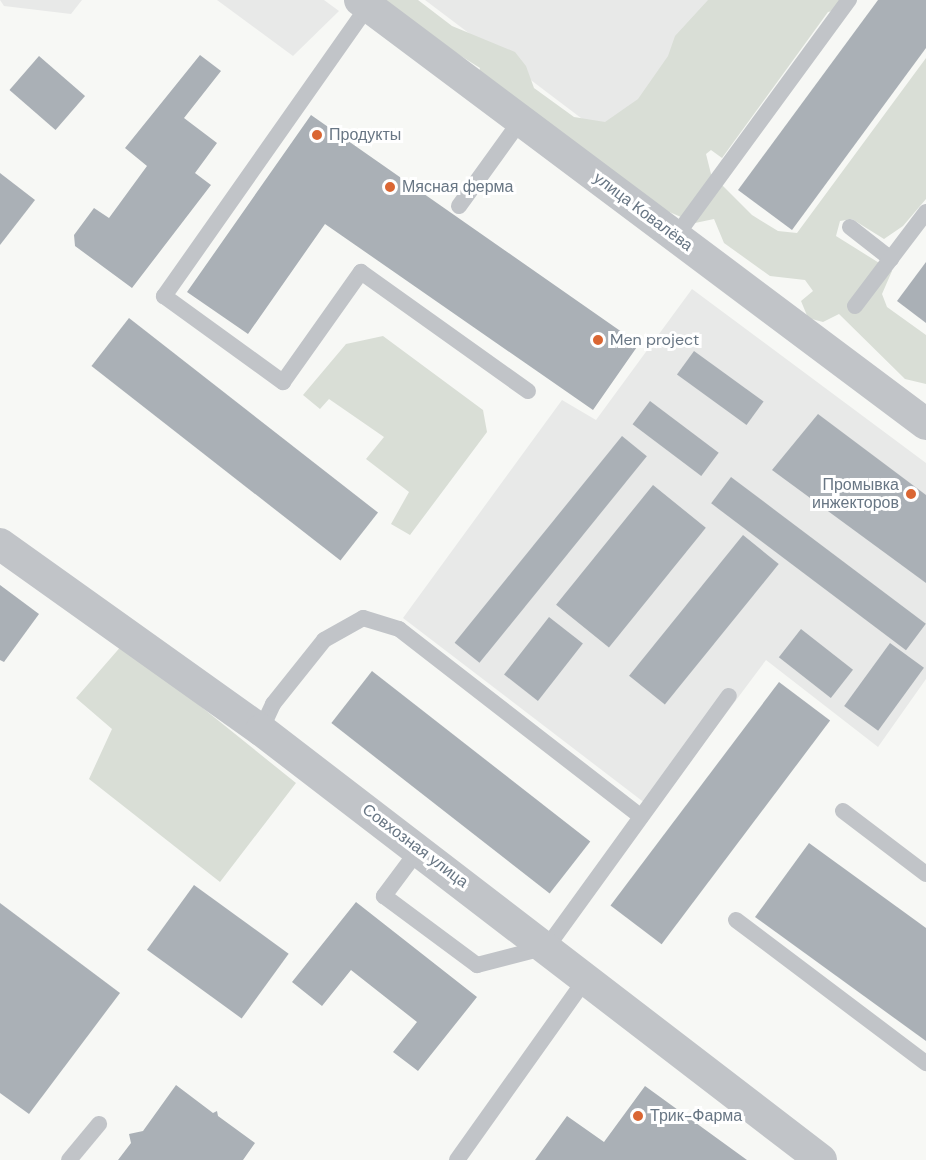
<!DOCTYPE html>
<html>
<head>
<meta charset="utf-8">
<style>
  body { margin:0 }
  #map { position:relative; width:926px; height:1160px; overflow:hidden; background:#f7f8f5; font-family:"DM Sans",sans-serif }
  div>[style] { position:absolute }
  .built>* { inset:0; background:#e8e9e8 }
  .green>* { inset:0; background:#d9ded6 }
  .building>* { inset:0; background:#aab0b6; transform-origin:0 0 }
  .lane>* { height:16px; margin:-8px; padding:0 8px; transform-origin:8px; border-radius:8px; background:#c1c4c8 }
  .street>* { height:32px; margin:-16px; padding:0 16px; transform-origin:16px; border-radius:16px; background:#c1c4c8 }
  .dots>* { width:16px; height:16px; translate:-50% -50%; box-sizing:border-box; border:3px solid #fff; border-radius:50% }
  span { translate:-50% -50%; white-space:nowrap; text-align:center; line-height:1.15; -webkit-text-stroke:6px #fff; paint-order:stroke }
  .poi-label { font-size:16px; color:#687684 }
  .left { translate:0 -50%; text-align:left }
  .right { translate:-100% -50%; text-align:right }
  .street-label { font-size:16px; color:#687684 }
</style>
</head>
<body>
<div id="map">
  <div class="built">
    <i style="clip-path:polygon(0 0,82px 0,71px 14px,4px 6px)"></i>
    <i style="clip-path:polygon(217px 0,324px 0,339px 11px,293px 56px)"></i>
    <i style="clip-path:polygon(425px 0,721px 0,614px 143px)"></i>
    <i style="clip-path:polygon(692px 289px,926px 463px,926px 679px,878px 747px,766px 660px,654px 810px,403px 618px,562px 400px,596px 420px)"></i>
  </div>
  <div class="green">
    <i style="clip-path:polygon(372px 0,418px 0,452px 26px,515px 52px,526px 66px,534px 88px,574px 117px,605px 122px,638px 99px,668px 56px,675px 36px,708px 0,845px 0,837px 10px,828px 12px,722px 158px,711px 150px,706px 154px,711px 174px,752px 215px,778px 231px,797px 233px,926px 58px,926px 199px,903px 226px,884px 239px,852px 219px,840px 221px,836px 236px,892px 271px,882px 294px,887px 307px,926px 335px,926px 384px,905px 379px,839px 314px,823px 322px,808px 318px,801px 301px,813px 291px,805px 280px,770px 276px,724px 243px,714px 219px,695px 223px,667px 211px,477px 79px,480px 68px)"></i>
    <i style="clip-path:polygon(383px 336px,483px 410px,487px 432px,410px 535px,391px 524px,409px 492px,366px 459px,384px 437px,329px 399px,320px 409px,303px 395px,346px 344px)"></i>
    <i style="clip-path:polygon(123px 644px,296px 783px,220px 882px,89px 779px,112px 729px,76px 698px)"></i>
  </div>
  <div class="building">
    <i style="clip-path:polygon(878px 0,926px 0,926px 48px,792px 230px,738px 190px)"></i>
    <i style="clip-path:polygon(200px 55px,221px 71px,184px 118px,217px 143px,195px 173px,211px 185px,132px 288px,75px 246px,74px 235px,94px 208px,109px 218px,147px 166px,125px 148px)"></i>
    <i style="left:39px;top:56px;width:61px;height:45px;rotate:41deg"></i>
    <i style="clip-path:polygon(311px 115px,639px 344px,593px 410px,325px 224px,248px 334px,187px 292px)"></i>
    <i style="clip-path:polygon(0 173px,35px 200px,0 245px)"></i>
    <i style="clip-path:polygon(926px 262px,926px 323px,897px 301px)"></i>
    <i style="left:129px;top:318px;width:316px;height:61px;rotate:38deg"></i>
    <i style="left:694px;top:351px;width:86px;height:29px;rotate:36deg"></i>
    <i style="left:650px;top:401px;width:86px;height:29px;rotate:37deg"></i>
    <i style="clip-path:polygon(818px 414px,926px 495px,926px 583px,772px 470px)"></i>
    <i style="left:622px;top:436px;width:32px;height:266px;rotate:39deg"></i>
    <i style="left:731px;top:477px;width:244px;height:33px;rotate:37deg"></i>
    <i style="left:653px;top:485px;width:68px;height:154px;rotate:39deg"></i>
    <i style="left:743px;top:535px;width:46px;height:181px;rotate:39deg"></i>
    <i style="clip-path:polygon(0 585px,39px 614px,4px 662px,0 660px)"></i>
    <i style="left:549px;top:617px;width:43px;height:73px;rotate:38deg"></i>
    <i style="left:801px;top:629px;width:66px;height:36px;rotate:38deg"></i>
    <i style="left:890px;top:643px;width:42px;height:78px;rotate:36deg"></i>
    <i style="left:372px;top:671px;width:277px;height:66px;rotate:38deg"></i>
    <i style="left:779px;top:682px;width:64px;height:280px;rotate:37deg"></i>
    <i style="clip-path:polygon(809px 843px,926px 928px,926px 1041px,755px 917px)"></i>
    <i style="left:194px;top:885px;width:117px;height:80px;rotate:36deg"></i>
    <i style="clip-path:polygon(356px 902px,477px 997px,418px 1071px,393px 1052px,417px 1022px,351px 970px,322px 1006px,292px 982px)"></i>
    <i style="clip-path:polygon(0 903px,120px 993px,29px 1114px,0 1093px)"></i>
    <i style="clip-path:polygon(176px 1085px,213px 1113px,217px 1111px,218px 1116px,255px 1143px,243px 1160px,118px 1160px,131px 1143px,129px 1134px,143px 1131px)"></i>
    <i style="clip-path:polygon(645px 1086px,747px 1160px,535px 1160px,567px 1116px,604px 1142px)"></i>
  </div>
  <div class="lane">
    <i style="left:368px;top:6px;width:355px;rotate:125.1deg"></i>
    <i style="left:164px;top:296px;width:147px;rotate:35.9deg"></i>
    <i style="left:283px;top:382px;width:135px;rotate:-54.7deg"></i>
    <i style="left:361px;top:272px;width:205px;rotate:35.5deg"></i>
    <i style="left:459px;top:206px;width:106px;rotate:-54.2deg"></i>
    <i style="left:850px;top:227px;width:52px;rotate:38deg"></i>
    <i style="left:676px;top:236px;width:293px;rotate:-53.8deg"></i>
    <i style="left:855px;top:306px;width:118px;rotate:-52.9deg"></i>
    <i style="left:261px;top:730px;width:29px;rotate:-65deg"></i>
    <i style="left:273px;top:704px;width:82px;rotate:-51.4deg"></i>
    <i style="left:324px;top:640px;width:45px;rotate:-29.4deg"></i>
    <i style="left:363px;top:618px;width:38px;rotate:17deg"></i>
    <i style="left:399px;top:629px;width:306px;rotate:37.8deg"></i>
    <i style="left:843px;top:811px;width:104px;rotate:37.2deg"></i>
    <i style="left:419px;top:849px;width:59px;rotate:126.7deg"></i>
    <i style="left:384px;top:896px;width:116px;rotate:36.6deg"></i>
    <i style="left:477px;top:965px;width:72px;rotate:-14.4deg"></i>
    <i style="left:547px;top:947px;width:310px;rotate:-54.1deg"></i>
    <i style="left:736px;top:920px;width:238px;rotate:37deg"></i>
    <i style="left:69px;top:1160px;width:47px;rotate:-50.2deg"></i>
    <i style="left:457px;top:1160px;width:224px;rotate:-54.6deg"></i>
  </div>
  <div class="street">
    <i style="left:360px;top:0;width:707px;rotate:36.84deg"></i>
    <i style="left:0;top:544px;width:320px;rotate:35.5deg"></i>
    <i style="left:261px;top:730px;width:706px;rotate:37.52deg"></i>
  </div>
  <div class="dots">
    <i style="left:317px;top:135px;background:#da6633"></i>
    <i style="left:390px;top:187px;background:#da6633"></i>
    <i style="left:598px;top:340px;background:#da6633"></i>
    <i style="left:911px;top:494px;background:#da6633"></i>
    <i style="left:638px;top:1116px;background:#da6633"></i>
  </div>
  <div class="poi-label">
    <span class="left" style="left:329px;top:135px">Продукты</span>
    <span class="left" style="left:402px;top:187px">Мясная ферма</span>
    <span class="left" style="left:610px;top:340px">Men project</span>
    <span class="right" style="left:899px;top:494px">Промывка<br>инжекторов</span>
    <span class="left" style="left:650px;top:1116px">Трик-Фарма</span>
  </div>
  <div class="street-label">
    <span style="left:643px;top:212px;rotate:37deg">улица Ковалёва</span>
    <span style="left:415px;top:846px;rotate:37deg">Совхозная улица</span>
  </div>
</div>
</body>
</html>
